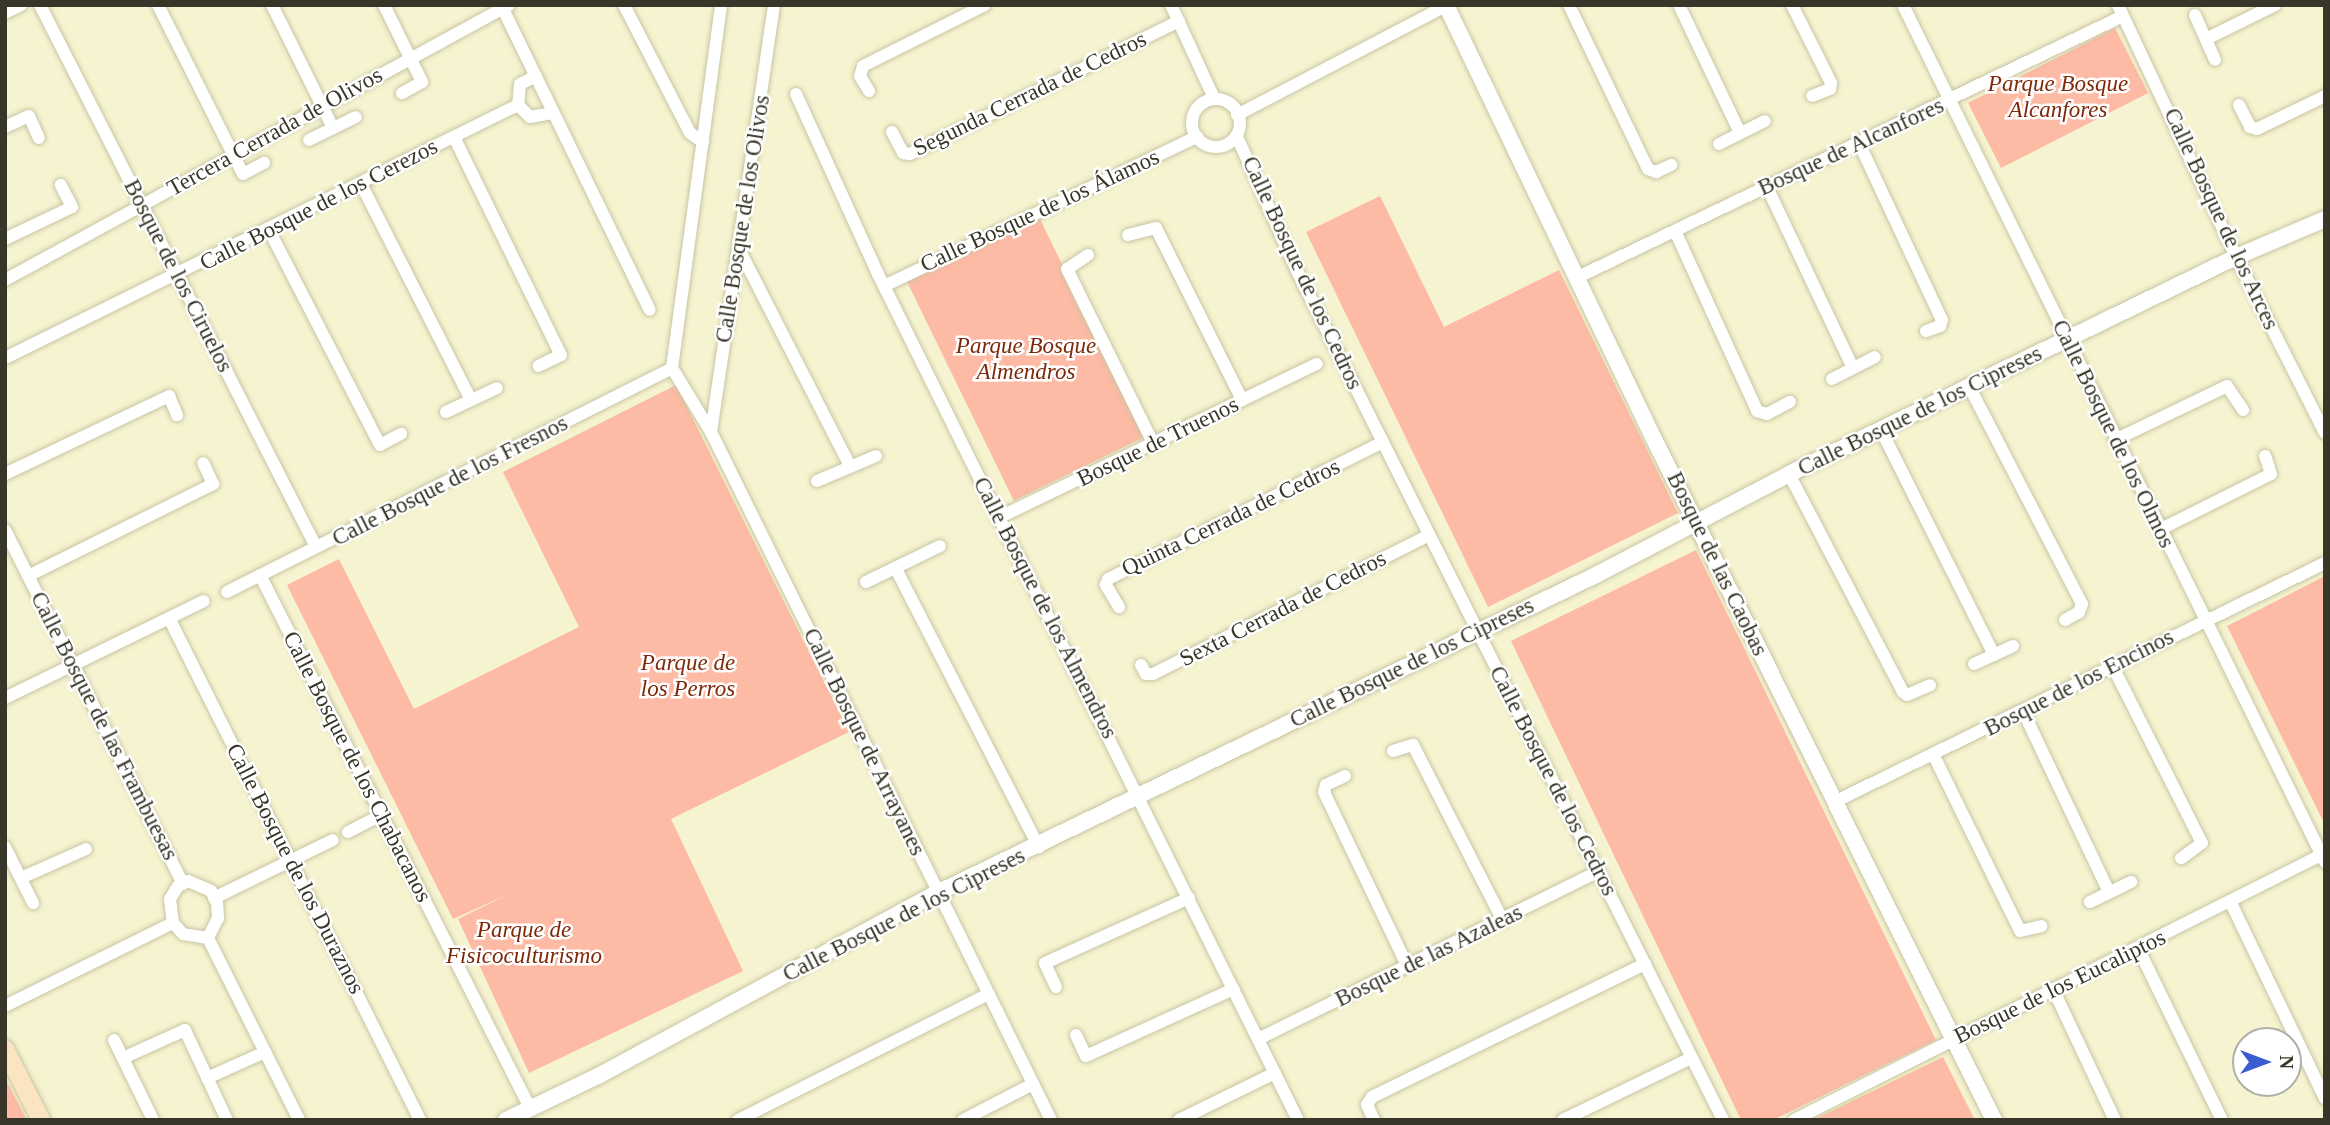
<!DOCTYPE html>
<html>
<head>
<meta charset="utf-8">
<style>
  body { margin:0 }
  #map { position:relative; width:2330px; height:1125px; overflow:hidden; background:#f6f3d0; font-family:Georgia,serif }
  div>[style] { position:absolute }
  .green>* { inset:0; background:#fdbaa4; transform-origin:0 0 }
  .roads { filter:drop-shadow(0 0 2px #c8c5a3) drop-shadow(0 0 2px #c8c5a3) }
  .minor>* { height:12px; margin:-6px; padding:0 6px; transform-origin:6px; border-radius:6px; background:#fff }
  .minor>.ring { margin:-6px; padding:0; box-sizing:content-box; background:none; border:12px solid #fff; border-radius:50% }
  .tertiary>* { height:16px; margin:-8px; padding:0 8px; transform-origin:8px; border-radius:8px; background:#fff }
  .secondary>* { height:18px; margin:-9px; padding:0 9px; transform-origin:9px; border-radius:9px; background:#fbe4c1 }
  span { translate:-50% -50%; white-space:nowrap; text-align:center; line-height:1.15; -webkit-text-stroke:5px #fff; paint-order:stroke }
  .park-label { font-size:23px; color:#7e2909; font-style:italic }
  .street-label { font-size:23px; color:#373628 }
  .frame { position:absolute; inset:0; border:7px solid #373628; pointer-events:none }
  .north { position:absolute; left:2232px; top:1027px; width:70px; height:70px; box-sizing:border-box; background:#fff; border:2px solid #afafa9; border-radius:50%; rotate:90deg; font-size:19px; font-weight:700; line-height:28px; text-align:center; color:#373628 }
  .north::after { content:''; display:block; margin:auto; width:24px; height:32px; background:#3a5dcf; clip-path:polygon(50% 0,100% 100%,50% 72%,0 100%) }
</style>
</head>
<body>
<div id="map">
  <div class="green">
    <i style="left:2115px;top:28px;width:73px;height:165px;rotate:63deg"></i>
    <i style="clip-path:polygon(1380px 196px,1444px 327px,1559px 270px,1678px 513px,1488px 607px,1306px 232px)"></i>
    <i style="left:1039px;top:217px;width:244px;height:147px;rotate:64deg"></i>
    <i style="clip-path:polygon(676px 385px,849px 732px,671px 819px,743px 971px,529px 1073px,458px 919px,509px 894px,453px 919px,287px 585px,339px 559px,414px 709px,579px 627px,503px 472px)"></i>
    <i style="clip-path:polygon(1696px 550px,1936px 1040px,1773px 1120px,1741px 1120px,1511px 641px)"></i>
    <i style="clip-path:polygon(2325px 576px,2325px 825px,2227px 626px)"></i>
    <i style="clip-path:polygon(1943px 1057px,1975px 1120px,1813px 1120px)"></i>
    <i style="clip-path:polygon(5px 1078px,27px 1120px,5px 1120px)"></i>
  </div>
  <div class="roads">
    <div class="minor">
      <i style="left:40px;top:5px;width:608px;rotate:63.01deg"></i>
      <i style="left:158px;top:5px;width:189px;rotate:63.3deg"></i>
      <i style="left:243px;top:174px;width:24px;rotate:-28deg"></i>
      <i style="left:272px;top:5px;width:137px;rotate:63.6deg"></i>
      <i style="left:384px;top:5px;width:86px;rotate:63.7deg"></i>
      <i style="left:422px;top:82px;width:23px;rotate:151deg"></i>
      <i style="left:501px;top:5px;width:339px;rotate:64deg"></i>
      <i style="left:624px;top:5px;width:144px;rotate:62.7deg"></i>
      <i style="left:690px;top:133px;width:16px;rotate:35deg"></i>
      <i style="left:1171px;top:5px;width:100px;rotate:65.2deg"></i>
      <i style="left:1569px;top:5px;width:182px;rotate:64.3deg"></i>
      <i style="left:1648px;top:169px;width:9px;rotate:21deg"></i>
      <i style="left:1656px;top:172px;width:17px;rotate:-25deg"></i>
      <i style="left:1679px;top:5px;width:142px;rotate:64.5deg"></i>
      <i style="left:1792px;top:5px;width:87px;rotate:63.4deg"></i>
      <i style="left:1831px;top:83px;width:6px;rotate:99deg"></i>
      <i style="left:1830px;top:89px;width:19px;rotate:159deg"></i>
      <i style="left:1903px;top:5px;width:955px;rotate:63.78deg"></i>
      <i style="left:2118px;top:5px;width:278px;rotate:64.9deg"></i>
      <i style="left:2236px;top:257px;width:197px;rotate:63.2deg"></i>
      <i style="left:5px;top:13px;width:18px;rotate:-27deg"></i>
      <i style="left:2195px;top:15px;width:49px;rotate:66deg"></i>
      <i style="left:2206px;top:39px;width:77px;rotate:-26.2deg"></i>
      <i style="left:536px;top:76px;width:18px;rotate:153deg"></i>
      <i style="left:520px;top:84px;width:21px;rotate:95deg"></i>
      <i style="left:518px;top:105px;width:17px;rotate:45deg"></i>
      <i style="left:530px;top:117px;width:22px;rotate:-10deg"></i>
      <i style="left:869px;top:91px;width:17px;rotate:-121deg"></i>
      <i style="left:860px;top:76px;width:10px;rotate:-73deg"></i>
      <i style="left:863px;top:66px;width:136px;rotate:-26.6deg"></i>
      <i style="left:796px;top:94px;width:198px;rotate:65.5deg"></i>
      <i style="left:878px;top:274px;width:945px;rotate:63.6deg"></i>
      <i class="ring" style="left:1192px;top:99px;width:36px;height:36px"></i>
      <i style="left:2239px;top:105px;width:25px;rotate:63deg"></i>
      <i style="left:2250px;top:127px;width:7px;rotate:16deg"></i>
      <i style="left:2257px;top:129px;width:76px;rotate:-25.9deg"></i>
      <i style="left:1237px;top:115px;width:237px;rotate:-27.6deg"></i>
      <i style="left:5px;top:127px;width:26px;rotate:-25deg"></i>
      <i style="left:29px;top:116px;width:24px;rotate:66deg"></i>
      <i style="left:892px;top:132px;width:24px;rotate:62deg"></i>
      <i style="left:903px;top:153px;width:7px;rotate:8deg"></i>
      <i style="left:910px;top:154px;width:300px;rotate:-26.3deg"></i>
      <i style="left:454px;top:137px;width:243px;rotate:63.9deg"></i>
      <i style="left:561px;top:355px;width:25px;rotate:154deg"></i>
      <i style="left:1238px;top:139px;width:147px;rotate:65.9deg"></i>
      <i style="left:1298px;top:273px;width:948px;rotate:63.35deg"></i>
      <i style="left:309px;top:140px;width:52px;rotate:-26.1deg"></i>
      <i style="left:1859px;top:143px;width:195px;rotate:64.9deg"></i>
      <i style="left:1942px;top:320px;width:6px;rotate:108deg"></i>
      <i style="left:1940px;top:326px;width:15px;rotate:160deg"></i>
      <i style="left:1719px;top:144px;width:51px;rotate:-26.6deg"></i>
      <i style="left:361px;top:184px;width:242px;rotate:63deg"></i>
      <i style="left:1767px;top:187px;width:200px;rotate:64.6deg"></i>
      <i style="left:269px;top:230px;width:242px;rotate:62.7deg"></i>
      <i style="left:380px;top:445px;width:24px;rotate:-28deg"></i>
      <i style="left:1676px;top:233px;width:196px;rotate:65.5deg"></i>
      <i style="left:1757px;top:411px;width:10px;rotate:17deg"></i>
      <i style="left:1767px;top:414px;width:26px;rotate:-28deg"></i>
      <i style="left:1128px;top:235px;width:29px;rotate:-14deg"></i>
      <i style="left:1156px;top:228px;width:192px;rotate:63.4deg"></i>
      <i style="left:5px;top:239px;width:74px;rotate:-25.5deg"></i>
      <i style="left:72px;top:207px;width:25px;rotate:-117deg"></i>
      <i style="left:739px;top:249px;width:244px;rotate:62.9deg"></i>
      <i style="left:1088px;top:255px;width:25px;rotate:146deg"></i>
      <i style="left:1067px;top:269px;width:196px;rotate:63.7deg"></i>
      <i style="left:1578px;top:277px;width:604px;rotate:-25.59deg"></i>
      <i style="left:5px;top:280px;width:574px;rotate:-28.62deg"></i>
      <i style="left:884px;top:286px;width:347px;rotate:-25.5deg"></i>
      <i style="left:5px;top:358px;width:572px;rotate:-26.25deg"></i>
      <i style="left:672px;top:368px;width:75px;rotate:58.6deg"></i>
      <i style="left:711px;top:432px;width:767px;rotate:63.7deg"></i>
      <i style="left:672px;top:368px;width:366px;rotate:-82.3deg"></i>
      <i style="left:1832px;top:379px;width:48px;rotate:-27.1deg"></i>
      <i style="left:1970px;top:388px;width:243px;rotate:62.6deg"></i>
      <i style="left:2082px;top:604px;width:9px;rotate:111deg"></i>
      <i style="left:2079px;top:612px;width:16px;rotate:150deg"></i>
      <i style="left:446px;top:412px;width:56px;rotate:-25.2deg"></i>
      <i style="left:1881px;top:430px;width:252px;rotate:63.3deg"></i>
      <i style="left:711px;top:432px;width:432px;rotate:-81.6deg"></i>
      <i style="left:2115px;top:440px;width:124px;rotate:-25.7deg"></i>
      <i style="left:2227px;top:386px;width:29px;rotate:56deg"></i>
      <i style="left:5px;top:474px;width:182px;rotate:-25.4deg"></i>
      <i style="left:169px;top:396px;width:21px;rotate:67deg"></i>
      <i style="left:1789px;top:474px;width:246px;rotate:62.4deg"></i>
      <i style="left:1903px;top:692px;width:5px;rotate:37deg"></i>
      <i style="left:1907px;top:695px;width:25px;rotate:-23deg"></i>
      <i style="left:817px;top:481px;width:64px;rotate:-23deg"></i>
      <i style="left:998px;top:518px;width:354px;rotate:-25.8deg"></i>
      <i style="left:5px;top:530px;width:396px;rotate:63.3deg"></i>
      <i style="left:2159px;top:530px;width:125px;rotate:-26.6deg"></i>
      <i style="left:2271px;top:474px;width:19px;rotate:-108deg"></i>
      <i style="left:896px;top:569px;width:313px;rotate:62.8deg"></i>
      <i style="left:260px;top:575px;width:597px;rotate:63.13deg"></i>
      <i style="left:28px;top:576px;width:207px;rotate:-26.4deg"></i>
      <i style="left:213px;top:484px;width:23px;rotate:-115deg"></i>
      <i style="left:866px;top:582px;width:82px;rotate:-25.9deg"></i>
      <i style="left:227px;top:592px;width:498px;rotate:-26.7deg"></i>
      <i style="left:1119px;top:607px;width:26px;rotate:-121deg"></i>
      <i style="left:1106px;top:585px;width:6px;rotate:-72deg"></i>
      <i style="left:1108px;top:579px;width:307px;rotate:-26.5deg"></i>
      <i style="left:169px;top:618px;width:561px;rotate:63.43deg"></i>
      <i style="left:1974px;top:664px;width:43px;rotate:-24.8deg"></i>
      <i style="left:1141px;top:665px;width:10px;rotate:61deg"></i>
      <i style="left:1146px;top:674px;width:7px"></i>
      <i style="left:1153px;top:674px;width:309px;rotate:-26.7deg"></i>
      <i style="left:2113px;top:667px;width:197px;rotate:63.2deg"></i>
      <i style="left:2202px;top:843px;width:26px;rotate:144deg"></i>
      <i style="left:5px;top:698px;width:221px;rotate:-26deg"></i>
      <i style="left:2023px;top:711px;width:200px;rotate:64.6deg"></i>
      <i style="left:1393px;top:751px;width:21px;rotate:-17deg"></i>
      <i style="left:1413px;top:745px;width:198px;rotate:62.9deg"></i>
      <i style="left:1934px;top:756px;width:195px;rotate:63.8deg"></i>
      <i style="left:2020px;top:931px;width:22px;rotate:-13deg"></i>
      <i style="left:1345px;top:776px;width:21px;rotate:155deg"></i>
      <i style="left:1326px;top:785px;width:7px;rotate:106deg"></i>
      <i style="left:1324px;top:792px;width:192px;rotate:64.4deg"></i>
      <i style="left:1834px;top:802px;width:546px;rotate:-25.96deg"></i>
      <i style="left:348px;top:832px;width:38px;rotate:-27deg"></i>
      <i style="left:5px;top:847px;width:63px;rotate:63.4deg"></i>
      <i style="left:21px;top:878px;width:71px;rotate:-24deg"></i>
      <i style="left:188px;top:881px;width:25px;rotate:23deg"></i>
      <i style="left:211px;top:891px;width:13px;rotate:63deg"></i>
      <i style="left:217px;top:903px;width:15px;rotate:86deg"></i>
      <i style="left:218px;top:918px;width:22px;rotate:117deg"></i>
      <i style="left:208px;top:938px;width:25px;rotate:-171deg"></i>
      <i style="left:183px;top:934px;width:15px;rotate:-132deg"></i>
      <i style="left:173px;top:923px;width:24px;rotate:-97deg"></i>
      <i style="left:170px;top:899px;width:15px;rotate:-58deg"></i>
      <i style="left:178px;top:886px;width:11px;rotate:-27deg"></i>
      <i style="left:214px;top:898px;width:132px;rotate:-26deg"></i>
      <i style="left:2230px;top:901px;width:219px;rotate:64.3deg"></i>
      <i style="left:2090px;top:902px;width:46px;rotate:-26deg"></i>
      <i style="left:208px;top:938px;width:203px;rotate:63.4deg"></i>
      <i style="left:2138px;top:948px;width:191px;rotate:64deg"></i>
      <i style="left:1056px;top:987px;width:26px;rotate:-115deg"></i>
      <i style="left:1045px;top:963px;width:158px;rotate:-24.3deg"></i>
      <i style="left:2053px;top:989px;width:145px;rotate:64.7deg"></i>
      <i style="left:5px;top:1006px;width:187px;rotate:-26.3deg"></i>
      <i style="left:1076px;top:1035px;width:23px;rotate:65deg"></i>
      <i style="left:1086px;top:1056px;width:162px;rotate:-24.4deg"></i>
      <i style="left:1258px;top:1039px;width:380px;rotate:-26.2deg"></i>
      <i style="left:114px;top:1040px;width:89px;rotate:64deg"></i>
      <i style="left:123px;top:1058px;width:68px;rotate:-24.3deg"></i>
      <i style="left:185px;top:1030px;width:99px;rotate:65deg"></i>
      <i style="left:207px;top:1078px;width:64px;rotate:-24.1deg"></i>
      <i style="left:738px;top:1120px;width:280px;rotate:-26.7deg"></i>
      <i style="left:963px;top:1120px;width:79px;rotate:-27.2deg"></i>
      <i style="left:1179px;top:1120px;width:107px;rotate:-26.1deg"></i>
      <i style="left:1374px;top:1120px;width:17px;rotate:-115deg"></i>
      <i style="left:1367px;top:1105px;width:9px;rotate:-58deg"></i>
      <i style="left:1372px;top:1097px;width:304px;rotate:-26deg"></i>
      <i style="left:1563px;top:1120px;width:142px;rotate:-25.8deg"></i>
      <i style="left:1794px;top:1120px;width:594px;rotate:-26.69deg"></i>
    </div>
    <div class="tertiary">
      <i style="left:1446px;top:5px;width:479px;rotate:64.4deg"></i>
      <i style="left:1653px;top:437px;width:763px;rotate:63.47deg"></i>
      <i style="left:506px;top:1120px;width:104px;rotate:-25.6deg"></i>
      <i style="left:600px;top:1075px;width:383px;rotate:-28.4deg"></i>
      <i style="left:937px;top:893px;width:734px;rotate:-25.76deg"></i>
      <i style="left:1598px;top:574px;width:216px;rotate:-27.6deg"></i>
      <i style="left:1789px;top:474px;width:497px;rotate:-25.9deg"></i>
      <i style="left:2236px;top:257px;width:97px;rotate:-23.1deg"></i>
    </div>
    <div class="secondary">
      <i style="left:5px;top:1049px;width:80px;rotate:63.1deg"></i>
    </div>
  </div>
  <div class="park-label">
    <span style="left:2058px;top:97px">Parque Bosque<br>Alcanfores</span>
    <span style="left:1026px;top:359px">Parque Bosque<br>Almendros</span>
    <span style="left:688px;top:676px">Parque de<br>los Perros</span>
    <span style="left:524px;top:943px">Parque de<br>Fisicoculturismo</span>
  </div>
  <div class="street-label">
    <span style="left:1030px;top:94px;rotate:-26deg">Segunda Cerrada de Cedros</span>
    <span style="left:275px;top:132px;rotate:-29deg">Tercera Cerrada de Olivos</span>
    <span style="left:1851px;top:147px;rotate:-25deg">Bosque de Alcanfores</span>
    <span style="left:319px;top:205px;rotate:-27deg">Calle Bosque de los Cerezos</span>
    <span style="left:1040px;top:211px;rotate:-25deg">Calle Bosque de los Álamos</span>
    <span style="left:743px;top:219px;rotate:-81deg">Calle Bosque de los Olivos</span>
    <span style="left:2221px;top:219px;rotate:65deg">Calle Bosque de los Arces</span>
    <span style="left:1302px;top:273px;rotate:65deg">Calle Bosque de los Cedros</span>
    <span style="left:178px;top:276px;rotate:63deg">Bosque de los Ciruelos</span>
    <span style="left:1920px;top:411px;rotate:-26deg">Calle Bosque de los Cipreses</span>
    <span style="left:2113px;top:434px;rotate:64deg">Calle Bosque de los Olmos</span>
    <span style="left:1158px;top:442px;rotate:-26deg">Bosque de Truenos</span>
    <span style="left:450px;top:481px;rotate:-27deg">Calle Bosque de los Fresnos</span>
    <span style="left:1231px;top:518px;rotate:-26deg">Quinta Cerrada de Cedros</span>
    <span style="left:1717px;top:564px;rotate:64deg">Bosque de las Caobas</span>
    <span style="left:1045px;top:608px;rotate:63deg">Calle Bosque de los Almendros</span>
    <span style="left:1283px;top:609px;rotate:-27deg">Sexta Cerrada de Cedros</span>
    <span style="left:1412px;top:663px;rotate:-26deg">Calle Bosque de los Cipreses</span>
    <span style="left:2079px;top:683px;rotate:-27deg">Bosque de los Encinos</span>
    <span style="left:104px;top:726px;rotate:63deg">Calle Bosque de las Frambuesas</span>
    <span style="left:864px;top:742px;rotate:64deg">Calle Bosque de Arrayanes</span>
    <span style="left:357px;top:767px;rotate:63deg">Calle Bosque de los Chabacanos</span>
    <span style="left:1553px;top:781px;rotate:63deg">Calle Bosque de los Cedros</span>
    <span style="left:295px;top:869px;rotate:63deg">Calle Bosque de los Duraznos</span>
    <span style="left:904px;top:915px;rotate:-27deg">Calle Bosque de los Cipreses</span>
    <span style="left:1429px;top:956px;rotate:-26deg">Bosque de las Azaleas</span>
    <span style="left:2060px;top:987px;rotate:-26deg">Bosque de los Eucaliptos</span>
  </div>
  <div class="frame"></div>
  <div class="north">N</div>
</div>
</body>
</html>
